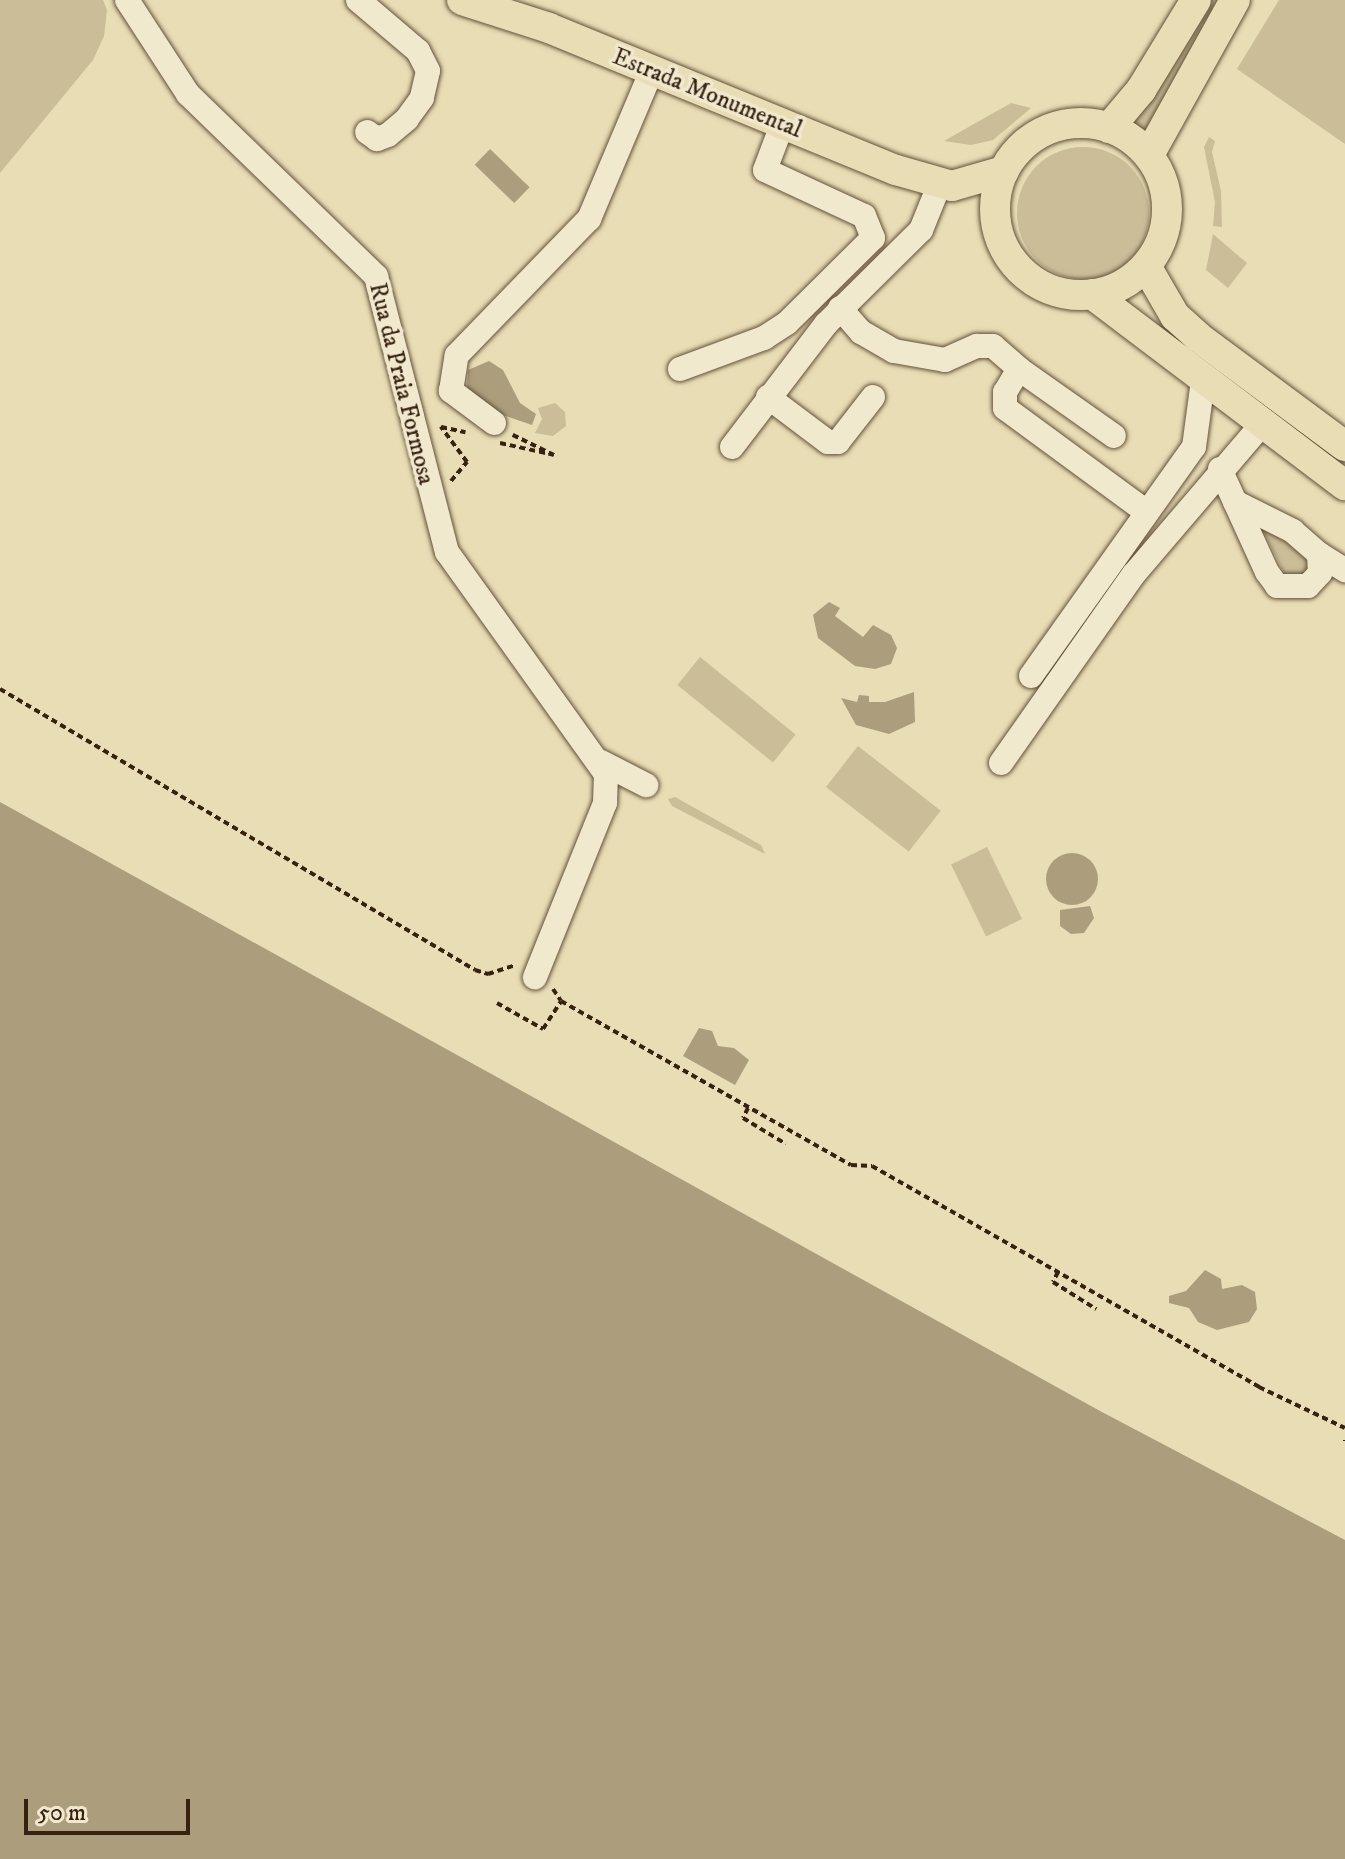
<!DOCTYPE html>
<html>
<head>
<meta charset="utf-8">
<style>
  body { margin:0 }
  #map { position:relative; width:1345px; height:1859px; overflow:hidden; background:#e8ddb4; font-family:"IM FELL DW Pica",serif }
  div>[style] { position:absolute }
  .green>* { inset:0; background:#cabd98; transform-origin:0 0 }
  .round { border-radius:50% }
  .water>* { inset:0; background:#ac9d7d; transform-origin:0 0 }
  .path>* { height:4px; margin-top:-2px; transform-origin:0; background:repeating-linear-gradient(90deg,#372212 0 6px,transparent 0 10px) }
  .roads { filter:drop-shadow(0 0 2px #63513a) drop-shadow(0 0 2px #63513a) }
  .minor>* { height:24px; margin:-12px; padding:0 12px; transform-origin:12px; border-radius:12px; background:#f0e9ce }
  .major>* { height:30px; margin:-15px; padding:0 15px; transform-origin:15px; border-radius:15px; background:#e8ddb4 }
  .major>.ring { margin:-15px; padding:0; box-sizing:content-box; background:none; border:30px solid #e8ddb4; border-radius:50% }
  span { translate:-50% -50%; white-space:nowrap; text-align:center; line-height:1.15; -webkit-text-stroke:7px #f0e9ce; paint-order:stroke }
  .street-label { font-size:24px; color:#372212 }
  .scale { position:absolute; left:24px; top:1799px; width:166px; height:36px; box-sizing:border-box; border:4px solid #372212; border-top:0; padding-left:10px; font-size:24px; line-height:28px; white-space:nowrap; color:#372212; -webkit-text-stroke:6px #f0e9ce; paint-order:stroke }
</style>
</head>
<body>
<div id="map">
  <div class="green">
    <i style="clip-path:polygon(0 0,103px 0,107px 10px,104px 36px,93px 60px,0 173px)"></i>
    <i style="clip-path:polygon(1210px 0,1223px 0,1149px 133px,1129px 122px)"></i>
    <i style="clip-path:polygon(1279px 0,1345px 0,1345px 144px,1237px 69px)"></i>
    <i style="clip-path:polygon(1011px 103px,1031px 108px,993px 140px,971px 145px,944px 141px)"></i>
    <i style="clip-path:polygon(1209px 137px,1215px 141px,1212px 152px,1221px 191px,1222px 227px,1213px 226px,1215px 202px,1204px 147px)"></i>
    <i class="round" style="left:1017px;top:147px;width:132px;height:132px"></i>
    <i style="clip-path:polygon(1213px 234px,1247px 263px,1228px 288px,1206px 270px)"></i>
    <i style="clip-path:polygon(555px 403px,565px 412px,566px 426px,553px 436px,535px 433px,542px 419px,538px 408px)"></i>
    <i style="clip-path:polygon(1257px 518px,1307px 550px,1316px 574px,1287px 579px)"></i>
    <i style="left:700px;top:657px;width:123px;height:36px;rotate:39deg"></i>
    <i style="left:858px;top:746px;width:105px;height:52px;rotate:38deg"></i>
    <i style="clip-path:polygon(675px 797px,761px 845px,765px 854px,672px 806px,668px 799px)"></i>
    <i style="left:987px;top:847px;width:80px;height:40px;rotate:64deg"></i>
  </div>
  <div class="water">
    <i style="left:490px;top:149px;width:55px;height:22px;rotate:44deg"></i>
    <i style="clip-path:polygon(489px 361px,503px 370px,520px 403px,536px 414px,532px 425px,500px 414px,467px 390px,468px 370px)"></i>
    <i style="clip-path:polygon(829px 602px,840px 608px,835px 616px,863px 637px,873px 625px,891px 635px,897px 648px,891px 664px,875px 669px,855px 666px,818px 638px,813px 615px)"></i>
    <i style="clip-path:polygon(914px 692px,915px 722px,889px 734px,856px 725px,841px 698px,857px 702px,859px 695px,869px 696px,869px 702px,885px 702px)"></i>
    <i style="clip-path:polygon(0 802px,1100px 1411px,1345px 1540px,1345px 1859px,0 1859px)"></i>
    <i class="round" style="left:1046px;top:853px;width:52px;height:52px"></i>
    <i style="clip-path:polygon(1090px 906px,1094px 918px,1084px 933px,1071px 934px,1060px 926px,1060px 910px)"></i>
    <i style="clip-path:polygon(699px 1028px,712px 1031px,718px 1046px,734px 1048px,749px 1060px,735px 1085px,683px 1056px)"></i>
    <i style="clip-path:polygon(1205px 1270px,1221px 1279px,1222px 1289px,1242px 1285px,1255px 1292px,1257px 1309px,1249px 1322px,1217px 1330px,1198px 1322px,1189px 1308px,1169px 1303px,1169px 1296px,1186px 1291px)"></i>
  </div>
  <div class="path">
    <i style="left:500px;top:443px;width:55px;rotate:12.5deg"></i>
    <i style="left:554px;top:455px;width:46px;rotate:-154deg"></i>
    <i style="left:451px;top:481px;width:25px;rotate:-50deg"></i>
    <i style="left:467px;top:462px;width:44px;rotate:-126.6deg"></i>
    <i style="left:441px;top:427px;width:25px;rotate:12deg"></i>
    <i style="left:0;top:689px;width:552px;rotate:30.61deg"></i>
    <i style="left:475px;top:970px;width:14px;rotate:17deg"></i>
    <i style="left:488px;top:974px;width:29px;rotate:-18deg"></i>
    <i style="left:553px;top:989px;width:14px;rotate:56deg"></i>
    <i style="left:561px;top:1001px;width:333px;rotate:29.5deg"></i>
    <i style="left:851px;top:1165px;width:21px;rotate:3deg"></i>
    <i style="left:872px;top:1166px;width:446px;rotate:29.7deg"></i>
    <i style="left:1259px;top:1387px;width:95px;rotate:25.5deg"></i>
    <i style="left:497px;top:1003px;width:53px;rotate:29.5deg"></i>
    <i style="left:543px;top:1029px;width:33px;rotate:-57deg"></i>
    <i style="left:748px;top:1108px;width:11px;rotate:117deg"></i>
    <i style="left:743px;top:1118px;width:50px;rotate:31.2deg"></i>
    <i style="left:1058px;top:1272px;width:11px;rotate:117deg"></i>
    <i style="left:1053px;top:1282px;width:51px;rotate:32.1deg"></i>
    <i style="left:1345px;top:1440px;width:1px;rotate:90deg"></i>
  </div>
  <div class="roads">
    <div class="minor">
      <i style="left:127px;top:0;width:112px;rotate:57deg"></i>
      <i style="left:188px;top:94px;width:262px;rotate:44.1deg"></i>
      <i style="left:376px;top:276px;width:285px;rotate:75.6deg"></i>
      <i style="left:447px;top:552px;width:273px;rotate:54.4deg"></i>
      <i style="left:606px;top:774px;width:29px;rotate:92deg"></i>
      <i style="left:605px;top:803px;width:188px;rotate:111.9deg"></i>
      <i style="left:358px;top:0;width:79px;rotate:40.4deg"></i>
      <i style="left:418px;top:51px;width:22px;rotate:63deg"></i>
      <i style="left:428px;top:71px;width:28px;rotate:103deg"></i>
      <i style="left:422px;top:98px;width:26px;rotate:126deg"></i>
      <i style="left:407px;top:119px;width:25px;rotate:140deg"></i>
      <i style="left:388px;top:135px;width:12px;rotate:160deg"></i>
      <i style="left:377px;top:139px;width:12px;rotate:-145deg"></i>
      <i style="left:840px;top:308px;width:32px;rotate:49deg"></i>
      <i style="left:861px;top:332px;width:38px;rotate:30deg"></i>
      <i style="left:894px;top:351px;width:52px;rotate:10deg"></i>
      <i style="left:945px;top:360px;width:35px;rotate:-24deg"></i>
      <i style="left:977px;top:346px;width:16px"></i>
      <i style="left:993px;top:346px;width:35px;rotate:41deg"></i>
      <i style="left:1019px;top:369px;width:27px;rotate:121deg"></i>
      <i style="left:1005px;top:392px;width:16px;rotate:90deg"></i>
      <i style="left:1005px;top:408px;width:174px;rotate:36.3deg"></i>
      <i style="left:680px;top:369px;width:90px;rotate:-20.3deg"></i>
      <i style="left:764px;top:338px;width:27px;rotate:-33deg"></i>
      <i style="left:787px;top:323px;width:121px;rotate:-44.7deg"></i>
      <i style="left:873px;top:238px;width:24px;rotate:-112deg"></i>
      <i style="left:864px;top:216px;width:109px;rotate:-155.1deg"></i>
      <i style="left:765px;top:170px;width:48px;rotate:-69.3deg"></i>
      <i style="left:1019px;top:369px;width:116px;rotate:35.2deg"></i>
      <i style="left:768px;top:397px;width:75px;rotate:36.9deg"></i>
      <i style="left:828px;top:442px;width:10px"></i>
      <i style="left:838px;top:442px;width:57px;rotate:-52.1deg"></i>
      <i style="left:494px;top:423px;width:54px;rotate:-143.3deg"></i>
      <i style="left:451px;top:391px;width:36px;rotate:-81deg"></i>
      <i style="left:457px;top:355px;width:190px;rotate:-45.9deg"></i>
      <i style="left:589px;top:219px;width:160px;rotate:-67.1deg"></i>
      <i style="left:732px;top:447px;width:155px;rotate:-52.6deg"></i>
      <i style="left:826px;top:324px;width:134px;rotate:-44.7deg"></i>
      <i style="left:921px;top:230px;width:51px;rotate:-68deg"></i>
      <i style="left:1220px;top:469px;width:113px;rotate:65.5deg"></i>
      <i style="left:1267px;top:572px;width:17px;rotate:54deg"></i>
      <i style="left:1277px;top:586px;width:31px"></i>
      <i style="left:1308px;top:586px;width:18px;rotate:-47deg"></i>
      <i style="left:1320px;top:573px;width:19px;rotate:-93deg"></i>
      <i style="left:1319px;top:554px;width:35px;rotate:-139deg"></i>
      <i style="left:1293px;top:531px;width:65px;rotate:-153.4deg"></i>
      <i style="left:1319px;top:554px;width:31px;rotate:32deg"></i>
      <i style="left:1031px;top:676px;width:281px;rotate:-54.6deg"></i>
      <i style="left:1194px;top:447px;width:68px;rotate:-82.3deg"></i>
      <i style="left:601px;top:762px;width:51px;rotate:27.1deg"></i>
      <i style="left:1001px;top:763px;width:231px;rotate:-54.9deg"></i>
      <i style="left:1134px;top:574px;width:197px;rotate:-49.5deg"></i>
    </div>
    <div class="major">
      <i style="left:462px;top:0;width:91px;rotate:17.8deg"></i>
      <i style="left:549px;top:28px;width:375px;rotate:22.3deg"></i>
      <i style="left:896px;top:170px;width:58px;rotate:15.9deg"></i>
      <i style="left:952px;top:186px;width:54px;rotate:-16.1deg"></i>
      <i class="ring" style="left:995px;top:123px;width:142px;height:142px"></i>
      <i style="left:1109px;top:128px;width:50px;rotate:-49.9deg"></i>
      <i style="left:1141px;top:90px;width:105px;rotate:-58.6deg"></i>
      <i style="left:1149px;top:155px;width:177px;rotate:-61deg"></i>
      <i style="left:1146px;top:266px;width:58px;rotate:59.9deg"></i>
      <i style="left:1175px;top:316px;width:31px;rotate:42deg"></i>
      <i style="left:1198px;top:337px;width:183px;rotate:36.6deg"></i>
      <i style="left:1092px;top:294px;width:317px;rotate:37.1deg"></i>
    </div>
  </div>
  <div class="street-label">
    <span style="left:707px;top:94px;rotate:22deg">Estrada Monumental</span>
    <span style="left:401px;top:384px;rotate:76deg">Rua da Praia Formosa</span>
  </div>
  <div class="scale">50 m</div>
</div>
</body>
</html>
